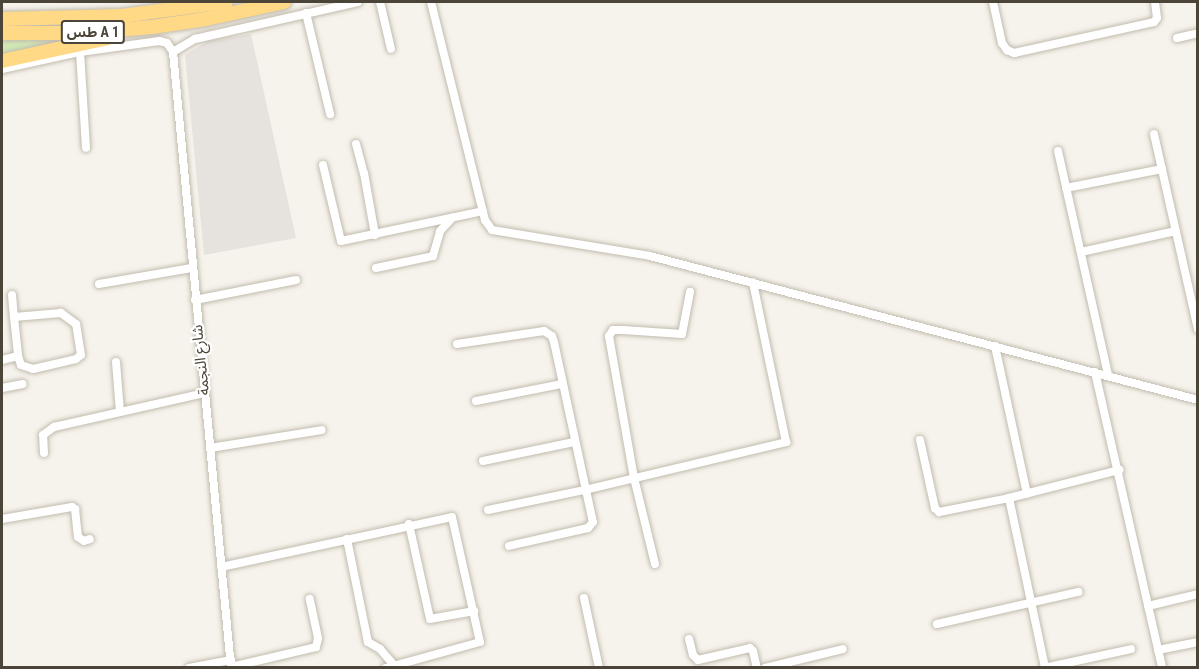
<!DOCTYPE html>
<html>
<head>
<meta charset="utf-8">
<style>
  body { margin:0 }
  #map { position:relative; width:1199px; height:669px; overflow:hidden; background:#f6f3ec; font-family:"Roboto Condensed","Noto Sans Arabic",sans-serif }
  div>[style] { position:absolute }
  .industrial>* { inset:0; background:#e6e2dd }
  .green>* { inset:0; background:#d2eab5 }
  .roads { filter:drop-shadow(0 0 2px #c2bbae) drop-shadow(0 0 2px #c2bbae) }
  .minor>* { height:8px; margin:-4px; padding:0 4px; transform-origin:4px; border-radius:4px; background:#fff }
  .trunk>* { height:14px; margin:-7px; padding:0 7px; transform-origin:7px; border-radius:7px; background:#ffd985 }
  span { translate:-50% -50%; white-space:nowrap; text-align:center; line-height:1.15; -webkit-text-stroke:4.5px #fff; paint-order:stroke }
  .shield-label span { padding:2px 4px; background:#fff; border:2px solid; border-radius:4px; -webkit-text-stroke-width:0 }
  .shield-label { font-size:14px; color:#4b4439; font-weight:700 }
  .street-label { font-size:15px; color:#4b4439 }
  .frame { position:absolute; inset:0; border:3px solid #4b4439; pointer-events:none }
</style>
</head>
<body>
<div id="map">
  <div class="industrial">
    <i style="clip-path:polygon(251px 34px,296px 238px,204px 255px,185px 55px,208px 41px)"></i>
  </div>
  <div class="green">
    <i style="clip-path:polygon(2px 36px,72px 39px,2px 56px)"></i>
  </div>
  <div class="roads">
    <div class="minor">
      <i style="left:380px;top:2px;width:48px;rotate:76.8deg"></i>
      <i style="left:431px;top:2px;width:225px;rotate:76.1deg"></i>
      <i style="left:485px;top:220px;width:12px;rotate:55deg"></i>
      <i style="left:492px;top:230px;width:160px;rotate:9.3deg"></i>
      <i style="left:650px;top:256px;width:567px;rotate:14.72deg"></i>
      <i style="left:993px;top:2px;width:42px;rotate:77.6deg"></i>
      <i style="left:1002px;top:43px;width:9px;rotate:54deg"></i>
      <i style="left:1007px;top:50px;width:8px;rotate:23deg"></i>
      <i style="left:1014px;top:53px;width:143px;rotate:-12.5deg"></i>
      <i style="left:1154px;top:22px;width:5px;rotate:-53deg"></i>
      <i style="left:1157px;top:18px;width:16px;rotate:-97deg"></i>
      <i style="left:306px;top:13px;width:104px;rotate:76.6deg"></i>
      <i style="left:1177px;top:38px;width:22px;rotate:-13deg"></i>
      <i style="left:80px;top:52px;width:96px;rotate:86.4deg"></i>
      <i style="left:173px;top:52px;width:26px;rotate:-31deg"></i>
      <i style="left:195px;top:39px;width:167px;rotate:-12.8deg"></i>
      <i style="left:2px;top:69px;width:80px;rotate:-12.3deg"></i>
      <i style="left:80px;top:52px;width:80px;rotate:-7.9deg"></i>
      <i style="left:159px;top:41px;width:8px;rotate:14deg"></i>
      <i style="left:167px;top:43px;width:11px;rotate:56deg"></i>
      <i style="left:173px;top:52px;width:619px;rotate:84.62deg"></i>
      <i style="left:1154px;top:134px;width:200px;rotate:77.3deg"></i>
      <i style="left:356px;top:144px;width:30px;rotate:75deg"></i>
      <i style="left:364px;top:173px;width:63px;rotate:79.9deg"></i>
      <i style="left:1058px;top:151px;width:230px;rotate:77.4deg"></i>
      <i style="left:323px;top:165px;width:78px;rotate:76.7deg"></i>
      <i style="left:341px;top:241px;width:145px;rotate:-11.9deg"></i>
      <i style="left:1066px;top:188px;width:98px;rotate:-11.2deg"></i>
      <i style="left:1081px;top:252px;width:97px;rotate:-12.5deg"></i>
      <i style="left:376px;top:268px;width:58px;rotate:-11.9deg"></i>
      <i style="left:433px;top:256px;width:26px;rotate:-74deg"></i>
      <i style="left:440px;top:231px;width:18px;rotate:-47deg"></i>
      <i style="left:99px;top:284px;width:94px;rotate:-9.8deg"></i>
      <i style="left:12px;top:295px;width:22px;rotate:85deg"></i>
      <i style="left:14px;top:317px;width:39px;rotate:84deg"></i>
      <i style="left:18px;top:356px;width:9px;rotate:72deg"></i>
      <i style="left:21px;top:365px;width:13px;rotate:18deg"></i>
      <i style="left:33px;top:369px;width:44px;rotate:-13.1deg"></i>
      <i style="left:76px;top:359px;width:6px;rotate:-39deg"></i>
      <i style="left:81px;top:355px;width:31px;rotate:-99deg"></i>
      <i style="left:76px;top:324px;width:19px;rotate:-144deg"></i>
      <i style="left:61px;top:313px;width:47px;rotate:175.1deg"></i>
      <i style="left:195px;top:300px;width:103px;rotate:-11.2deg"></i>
      <i style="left:457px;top:344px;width:88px;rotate:-8.5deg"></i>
      <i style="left:544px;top:331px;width:9px;rotate:32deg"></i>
      <i style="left:552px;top:336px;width:6px;rotate:72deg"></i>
      <i style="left:554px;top:342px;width:184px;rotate:77.8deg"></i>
      <i style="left:593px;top:522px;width:8px;rotate:130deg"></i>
      <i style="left:588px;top:528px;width:81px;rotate:167.2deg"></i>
      <i style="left:995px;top:346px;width:151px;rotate:77.8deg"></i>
      <i style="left:2px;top:360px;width:16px;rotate:-14deg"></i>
      <i style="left:116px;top:362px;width:50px;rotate:85.4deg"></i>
      <i style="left:1095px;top:372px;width:303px;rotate:77.2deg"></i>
      <i style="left:2px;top:388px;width:21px;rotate:-11deg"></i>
      <i style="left:476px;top:401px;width:88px;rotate:-11.2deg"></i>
      <i style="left:920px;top:440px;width:70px;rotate:77.6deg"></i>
      <i style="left:935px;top:508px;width:6px;rotate:45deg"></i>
      <i style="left:939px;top:512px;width:71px;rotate:-11.3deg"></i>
      <i style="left:1009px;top:498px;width:114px;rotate:-14.3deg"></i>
      <i style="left:210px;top:448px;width:113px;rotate:-9.1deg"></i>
      <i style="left:44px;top:453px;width:18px;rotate:-93deg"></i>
      <i style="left:43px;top:435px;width:14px;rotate:-36deg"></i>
      <i style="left:54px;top:427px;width:155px;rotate:-12.7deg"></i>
      <i style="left:483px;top:461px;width:93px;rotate:-11.8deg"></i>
      <i style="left:1009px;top:498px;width:173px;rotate:78deg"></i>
      <i style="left:488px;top:510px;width:99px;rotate:-11.7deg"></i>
      <i style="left:585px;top:490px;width:207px;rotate:-13.4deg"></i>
      <i style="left:786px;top:442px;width:163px;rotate:-101.7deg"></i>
      <i style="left:2px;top:519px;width:71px;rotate:-9.7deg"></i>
      <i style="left:72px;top:507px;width:4px;rotate:34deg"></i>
      <i style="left:75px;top:509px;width:28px;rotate:84deg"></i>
      <i style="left:78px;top:537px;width:7px;rotate:34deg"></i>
      <i style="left:84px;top:541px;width:6px;rotate:-18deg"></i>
      <i style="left:409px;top:524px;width:97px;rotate:77.5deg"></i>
      <i style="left:430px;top:619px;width:45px;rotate:-10.3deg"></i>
      <i style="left:347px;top:539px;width:105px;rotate:78.5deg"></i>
      <i style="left:368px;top:642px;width:14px;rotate:30deg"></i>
      <i style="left:380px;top:649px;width:21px;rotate:49deg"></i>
      <i style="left:655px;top:564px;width:89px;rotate:-103.7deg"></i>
      <i style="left:634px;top:478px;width:144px;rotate:-100deg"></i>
      <i style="left:609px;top:336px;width:7px;rotate:-56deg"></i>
      <i style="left:613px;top:330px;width:10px"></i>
      <i style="left:623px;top:330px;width:59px;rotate:3.9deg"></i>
      <i style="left:682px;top:334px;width:43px;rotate:-79.2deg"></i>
      <i style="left:221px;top:567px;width:236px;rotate:-12.2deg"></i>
      <i style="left:452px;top:517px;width:128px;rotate:77.4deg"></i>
      <i style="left:480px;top:642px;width:98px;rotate:164.5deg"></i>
      <i style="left:584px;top:598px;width:72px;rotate:77.9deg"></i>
      <i style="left:1148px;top:606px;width:51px;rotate:-13.5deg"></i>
      <i style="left:937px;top:624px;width:145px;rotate:-12.8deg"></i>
      <i style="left:689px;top:639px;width:16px;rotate:76deg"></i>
      <i style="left:693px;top:655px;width:7px;rotate:45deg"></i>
      <i style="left:698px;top:660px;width:53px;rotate:-13deg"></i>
      <i style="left:750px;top:648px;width:4px;rotate:45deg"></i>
      <i style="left:753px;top:651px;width:17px;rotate:77deg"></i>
      <i style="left:1158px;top:650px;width:41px;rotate:-11.3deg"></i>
      <i style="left:231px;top:667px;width:87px;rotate:-13.2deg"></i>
      <i style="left:316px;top:647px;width:9px;rotate:-77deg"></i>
      <i style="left:318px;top:638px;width:40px;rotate:-102deg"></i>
      <i style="left:189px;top:668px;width:43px;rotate:-10.8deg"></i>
      <i style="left:765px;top:668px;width:80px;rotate:-13.7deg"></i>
      <i style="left:1044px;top:668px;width:89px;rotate:-12.3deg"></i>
    </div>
    <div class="trunk">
      <i style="left:2px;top:19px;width:120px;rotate:-1.4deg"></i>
      <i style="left:122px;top:16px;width:105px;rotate:-7.7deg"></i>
      <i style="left:2px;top:33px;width:81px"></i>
      <i style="left:83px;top:33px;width:69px;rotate:-5deg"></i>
      <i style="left:152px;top:27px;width:55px;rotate:-8.4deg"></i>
      <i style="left:206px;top:19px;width:80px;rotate:-12.3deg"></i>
      <i style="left:2px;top:61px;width:108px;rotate:-12.2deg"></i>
    </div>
  </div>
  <div class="shield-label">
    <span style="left:93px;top:32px">طس A 1</span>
  </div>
  <div class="street-label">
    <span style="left:201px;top:360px;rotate:-96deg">شارع النجمة</span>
  </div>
  <div class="frame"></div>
</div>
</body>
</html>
